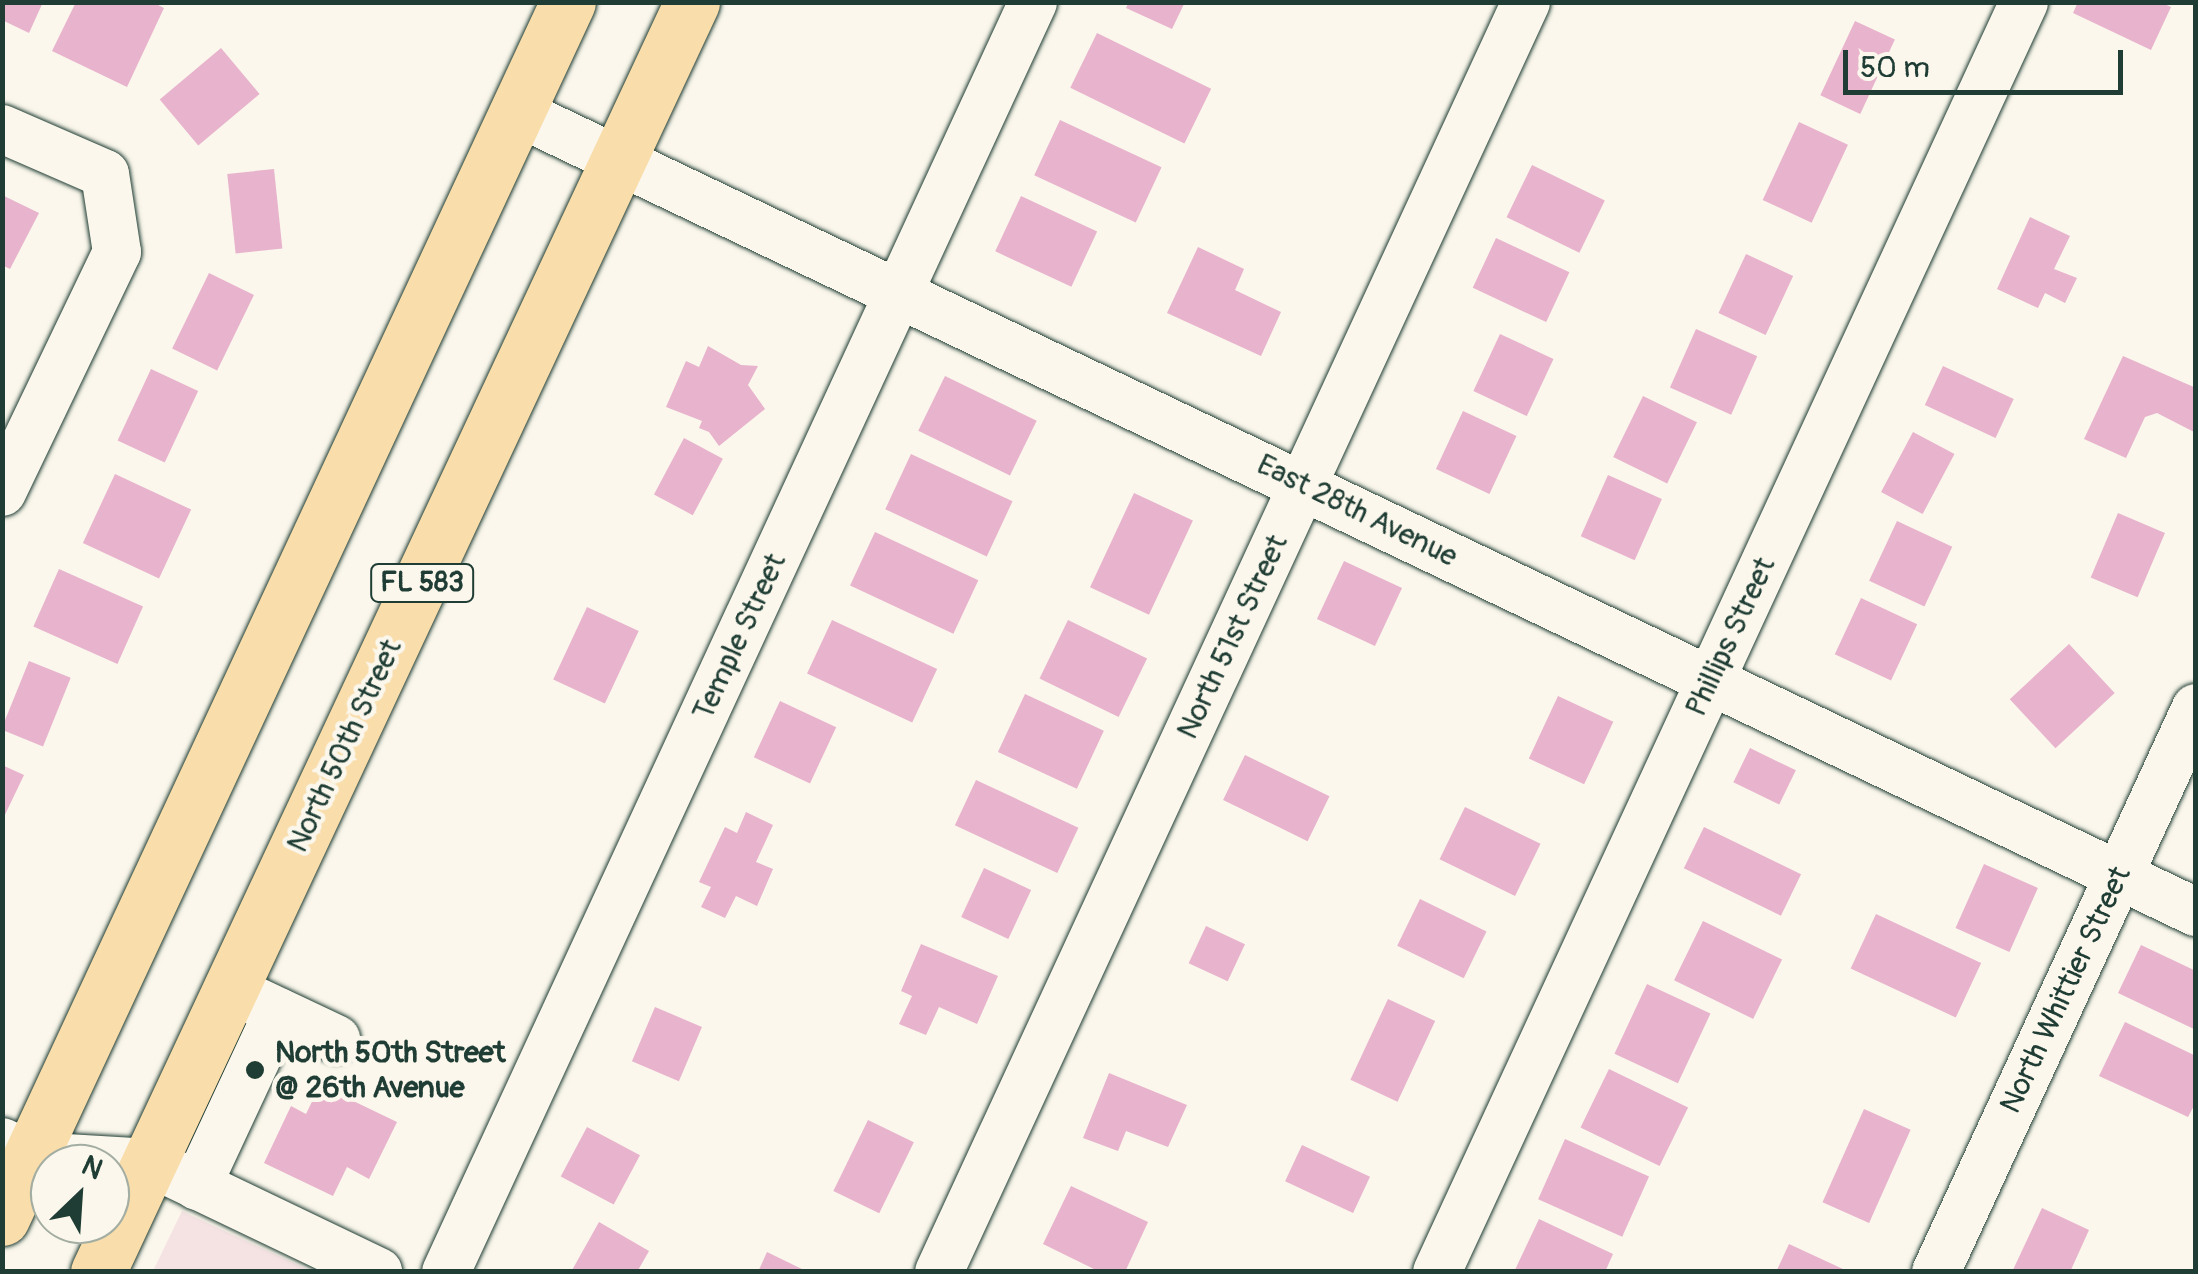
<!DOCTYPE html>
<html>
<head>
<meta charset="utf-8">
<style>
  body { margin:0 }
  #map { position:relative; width:2198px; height:1274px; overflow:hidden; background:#fbf7ec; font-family:Pangolin,sans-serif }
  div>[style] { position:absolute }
  .built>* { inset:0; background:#f5e3e3 }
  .building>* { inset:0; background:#e8b3cd; transform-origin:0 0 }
  .roads { filter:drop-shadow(0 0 2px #1f3d34) drop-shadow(0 0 2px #1f3d34) }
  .minor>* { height:48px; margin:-24px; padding:0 24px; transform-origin:24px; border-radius:24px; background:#fbf7ec }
  .major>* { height:55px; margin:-27.5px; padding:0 27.5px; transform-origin:27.5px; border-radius:27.5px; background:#f9ddab }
  .dots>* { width:28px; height:28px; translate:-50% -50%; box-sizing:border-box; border:5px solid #fbf7ec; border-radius:50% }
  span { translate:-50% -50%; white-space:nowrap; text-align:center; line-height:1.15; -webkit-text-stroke:9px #fbf7ec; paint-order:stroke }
  .shield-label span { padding:2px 8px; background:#fbf7ec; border:2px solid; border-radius:8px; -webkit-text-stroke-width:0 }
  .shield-label { font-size:28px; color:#1f3d34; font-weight:700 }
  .street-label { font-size:30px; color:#1f3d34 }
  .poi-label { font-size:30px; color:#1f3d34; font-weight:700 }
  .left { translate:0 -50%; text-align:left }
  .frame { position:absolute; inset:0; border:5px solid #1f3d34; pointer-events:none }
  .north { position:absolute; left:30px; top:1144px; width:100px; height:100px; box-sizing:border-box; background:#fbf7ec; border:2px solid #a3ada2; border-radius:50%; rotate:25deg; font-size:28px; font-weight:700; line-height:40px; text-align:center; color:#1f3d34 }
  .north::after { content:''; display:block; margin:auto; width:35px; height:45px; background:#1f3d34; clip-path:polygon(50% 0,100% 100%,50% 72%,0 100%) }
  .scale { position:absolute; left:1843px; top:50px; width:280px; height:45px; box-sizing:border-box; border:5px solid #1f3d34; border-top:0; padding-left:12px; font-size:30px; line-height:35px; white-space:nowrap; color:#1f3d34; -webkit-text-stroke:8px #fbf7ec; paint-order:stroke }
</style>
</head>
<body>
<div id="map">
  <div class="built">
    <i style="clip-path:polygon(182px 1211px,311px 1271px,153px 1271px)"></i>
  </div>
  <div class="building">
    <i style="clip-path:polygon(2px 2px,43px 2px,29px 33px,2px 20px)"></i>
    <i style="clip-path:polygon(76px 2px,152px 2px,164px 8px,127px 87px,52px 51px)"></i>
    <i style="clip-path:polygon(1129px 2px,1185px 2px,1172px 29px,1126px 8px)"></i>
    <i style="clip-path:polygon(2078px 2px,2160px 2px,2171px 7px,2151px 50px,2073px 13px)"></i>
    <i style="left:1855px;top:21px;width:44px;height:82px;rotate:25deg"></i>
    <i style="left:1097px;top:33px;width:127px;height:61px;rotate:26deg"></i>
    <i style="left:221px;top:48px;width:60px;height:80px;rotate:50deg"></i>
    <i style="left:1060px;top:120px;width:112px;height:61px;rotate:25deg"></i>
    <i style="left:1799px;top:122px;width:54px;height:86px;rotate:25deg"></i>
    <i style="left:1532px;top:165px;width:81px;height:58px;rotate:26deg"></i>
    <i style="left:274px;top:169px;width:80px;height:47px;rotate:84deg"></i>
    <i style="clip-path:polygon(2px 195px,39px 213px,10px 269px,2px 265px)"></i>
    <i style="left:1021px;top:196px;width:84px;height:61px;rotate:25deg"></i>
    <i style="clip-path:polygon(2030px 217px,2070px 236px,2054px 269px,2077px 278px,2065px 303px,2045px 293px,2038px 308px,1997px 289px)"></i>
    <i style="left:1496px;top:238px;width:81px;height:55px;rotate:25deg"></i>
    <i style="clip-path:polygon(1198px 247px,1244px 269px,1235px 290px,1281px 312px,1261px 356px,1167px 313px)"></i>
    <i style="left:1746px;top:254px;width:52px;height:65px;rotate:25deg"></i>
    <i style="left:209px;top:273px;width:50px;height:84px;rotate:26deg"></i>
    <i style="left:1696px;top:329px;width:67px;height:64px;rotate:24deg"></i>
    <i style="left:1500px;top:334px;width:59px;height:63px;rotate:25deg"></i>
    <i style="clip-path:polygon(708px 346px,741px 365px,758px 366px,748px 385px,765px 409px,719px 446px,709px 432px,699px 428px,702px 421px,666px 407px,686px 361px,699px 367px)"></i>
    <i style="clip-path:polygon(2123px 356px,2196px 388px,2196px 433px,2157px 413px,2145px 417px,2126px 458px,2084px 439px)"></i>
    <i style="left:1943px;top:366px;width:78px;height:43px;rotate:25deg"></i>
    <i style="left:151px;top:369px;width:52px;height:79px;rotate:25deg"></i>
    <i style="left:945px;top:376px;width:102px;height:61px;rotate:26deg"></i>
    <i style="left:1643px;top:396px;width:60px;height:68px;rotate:26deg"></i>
    <i style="left:1463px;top:411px;width:59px;height:64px;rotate:25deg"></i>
    <i style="left:1913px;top:432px;width:47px;height:68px;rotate:28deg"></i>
    <i style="left:684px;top:438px;width:44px;height:64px;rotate:28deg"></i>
    <i style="left:911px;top:454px;width:112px;height:61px;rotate:25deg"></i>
    <i style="left:115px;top:474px;width:84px;height:76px;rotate:25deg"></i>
    <i style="left:1608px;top:475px;width:59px;height:67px;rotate:24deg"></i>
    <i style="left:1134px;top:493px;width:65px;height:104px;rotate:25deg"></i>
    <i style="left:2118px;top:513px;width:51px;height:70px;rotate:23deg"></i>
    <i style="left:1897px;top:521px;width:61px;height:66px;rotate:25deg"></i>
    <i style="left:875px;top:532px;width:114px;height:59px;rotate:25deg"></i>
    <i style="left:1344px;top:561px;width:64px;height:64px;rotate:25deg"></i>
    <i style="left:59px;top:569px;width:92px;height:63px;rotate:24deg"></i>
    <i style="left:1861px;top:598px;width:62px;height:62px;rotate:25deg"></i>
    <i style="left:587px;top:607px;width:57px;height:80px;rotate:25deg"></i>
    <i style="left:832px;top:620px;width:116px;height:59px;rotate:25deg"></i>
    <i style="left:1068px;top:620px;width:88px;height:65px;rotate:26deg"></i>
    <i style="left:2069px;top:644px;width:67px;height:81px;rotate:47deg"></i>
    <i style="left:29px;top:661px;width:45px;height:74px;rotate:22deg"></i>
    <i style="left:1025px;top:694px;width:87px;height:64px;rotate:25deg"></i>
    <i style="left:1558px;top:696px;width:61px;height:69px;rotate:25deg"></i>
    <i style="left:780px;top:701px;width:62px;height:62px;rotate:25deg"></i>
    <i style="left:1750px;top:748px;width:51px;height:38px;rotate:26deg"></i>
    <i style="left:1245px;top:755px;width:94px;height:50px;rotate:26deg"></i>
    <i style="clip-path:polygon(2px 765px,24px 775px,2px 821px)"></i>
    <i style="left:976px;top:780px;width:113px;height:50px;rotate:25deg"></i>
    <i style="left:1465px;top:807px;width:84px;height:58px;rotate:26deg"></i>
    <i style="clip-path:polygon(746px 812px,773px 825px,756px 862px,773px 869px,757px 906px,736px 896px,725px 918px,701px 907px,711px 887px,699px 882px,725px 827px,737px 833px)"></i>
    <i style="left:1704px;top:827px;width:108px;height:46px;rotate:26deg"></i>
    <i style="left:1984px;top:864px;width:59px;height:70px;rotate:24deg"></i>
    <i style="left:984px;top:868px;width:52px;height:54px;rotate:25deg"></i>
    <i style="left:1420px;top:899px;width:74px;height:52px;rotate:26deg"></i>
    <i style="left:1876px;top:914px;width:116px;height:60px;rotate:25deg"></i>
    <i style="left:1703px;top:921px;width:88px;height:66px;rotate:26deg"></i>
    <i style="left:1206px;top:926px;width:43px;height:41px;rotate:25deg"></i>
    <i style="clip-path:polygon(921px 944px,998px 976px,977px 1024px,939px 1007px,926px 1035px,899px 1024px,912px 996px,901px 991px)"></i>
    <i style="clip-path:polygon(2141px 945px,2196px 971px,2196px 1030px,2118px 993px)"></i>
    <i style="left:1647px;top:984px;width:70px;height:77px;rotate:25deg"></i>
    <i style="left:1388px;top:999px;width:52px;height:89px;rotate:25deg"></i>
    <i style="left:655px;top:1007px;width:51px;height:59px;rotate:23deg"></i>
    <i style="clip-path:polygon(2125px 1022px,2196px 1056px,2196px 1102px,2188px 1117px,2099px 1076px)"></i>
    <i style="left:1609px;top:1069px;width:88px;height:65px;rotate:26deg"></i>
    <i style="clip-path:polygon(1109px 1073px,1187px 1105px,1168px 1147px,1126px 1131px,1118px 1151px,1083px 1138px)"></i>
    <i style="clip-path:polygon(320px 1085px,397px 1122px,369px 1179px,347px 1167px,333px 1196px,264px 1163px,291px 1106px,306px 1114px)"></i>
    <i style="left:1864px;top:1109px;width:51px;height:102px;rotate:24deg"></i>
    <i style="left:868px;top:1120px;width:51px;height:79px;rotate:26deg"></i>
    <i style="left:587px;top:1127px;width:60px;height:56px;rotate:28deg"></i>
    <i style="left:1565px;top:1139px;width:92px;height:66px;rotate:24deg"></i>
    <i style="left:1302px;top:1145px;width:75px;height:40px;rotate:25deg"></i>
    <i style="clip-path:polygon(1071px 1186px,1148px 1222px,1125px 1272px,1100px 1272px,1043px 1244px)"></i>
    <i style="clip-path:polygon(2042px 1208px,2089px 1230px,2070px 1272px,2012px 1272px)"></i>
    <i style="clip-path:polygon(1539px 1219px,1613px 1254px,1605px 1272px,1514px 1272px)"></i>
    <i style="clip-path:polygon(599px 1222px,649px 1251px,637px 1272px,571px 1272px)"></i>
    <i style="clip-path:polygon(1789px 1244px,1843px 1269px,1841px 1272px,1776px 1272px)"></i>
    <i style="clip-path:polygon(767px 1252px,808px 1272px,758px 1272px)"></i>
  </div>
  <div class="roads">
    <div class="minor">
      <i style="left:517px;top:112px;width:1860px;rotate:25.48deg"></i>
      <i style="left:2px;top:129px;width:112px;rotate:23.6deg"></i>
      <i style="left:105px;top:174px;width:79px;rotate:81.3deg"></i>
      <i style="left:117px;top:252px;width:266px;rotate:115.6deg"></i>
      <i style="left:253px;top:1000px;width:92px;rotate:25.2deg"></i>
      <i style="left:2px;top:1142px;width:33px;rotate:25deg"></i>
      <i style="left:32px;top:1156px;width:119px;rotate:3.4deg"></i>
      <i style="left:151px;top:1163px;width:252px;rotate:25.6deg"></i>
      <i style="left:197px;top:1186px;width:192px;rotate:-65deg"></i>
      <i style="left:446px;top:1272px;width:1399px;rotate:-65.19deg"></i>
      <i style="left:939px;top:1272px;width:1399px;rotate:-65.19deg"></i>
      <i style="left:1437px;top:1272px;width:1399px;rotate:-65.19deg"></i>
      <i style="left:1936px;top:1272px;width:621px;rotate:-65.25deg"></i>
    </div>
    <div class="major">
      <i style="left:2px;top:1218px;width:1341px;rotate:-65.04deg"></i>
      <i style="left:98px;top:1272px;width:1402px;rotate:-64.93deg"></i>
    </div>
  </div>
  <div class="dots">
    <i style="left:255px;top:1070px;background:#1f3d34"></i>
  </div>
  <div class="shield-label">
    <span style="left:422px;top:583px">FL 583</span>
  </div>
  <div class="street-label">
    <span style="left:1357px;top:511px;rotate:26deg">East 28th Avenue</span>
    <span style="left:740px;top:637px;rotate:-65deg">Temple Street</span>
    <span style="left:1233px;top:637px;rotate:-65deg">North 51st Street</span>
    <span style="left:1731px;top:637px;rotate:-65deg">Phillips Street</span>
    <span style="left:345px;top:746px;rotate:-65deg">North 50th Street</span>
    <span style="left:2066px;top:990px;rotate:-65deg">North Whittier Street</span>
  </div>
  <div class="poi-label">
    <span class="left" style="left:275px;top:1070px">North 50th Street<br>@ 26th Avenue</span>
  </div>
  <div class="frame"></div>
  <div class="north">N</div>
  <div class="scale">50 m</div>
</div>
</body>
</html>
